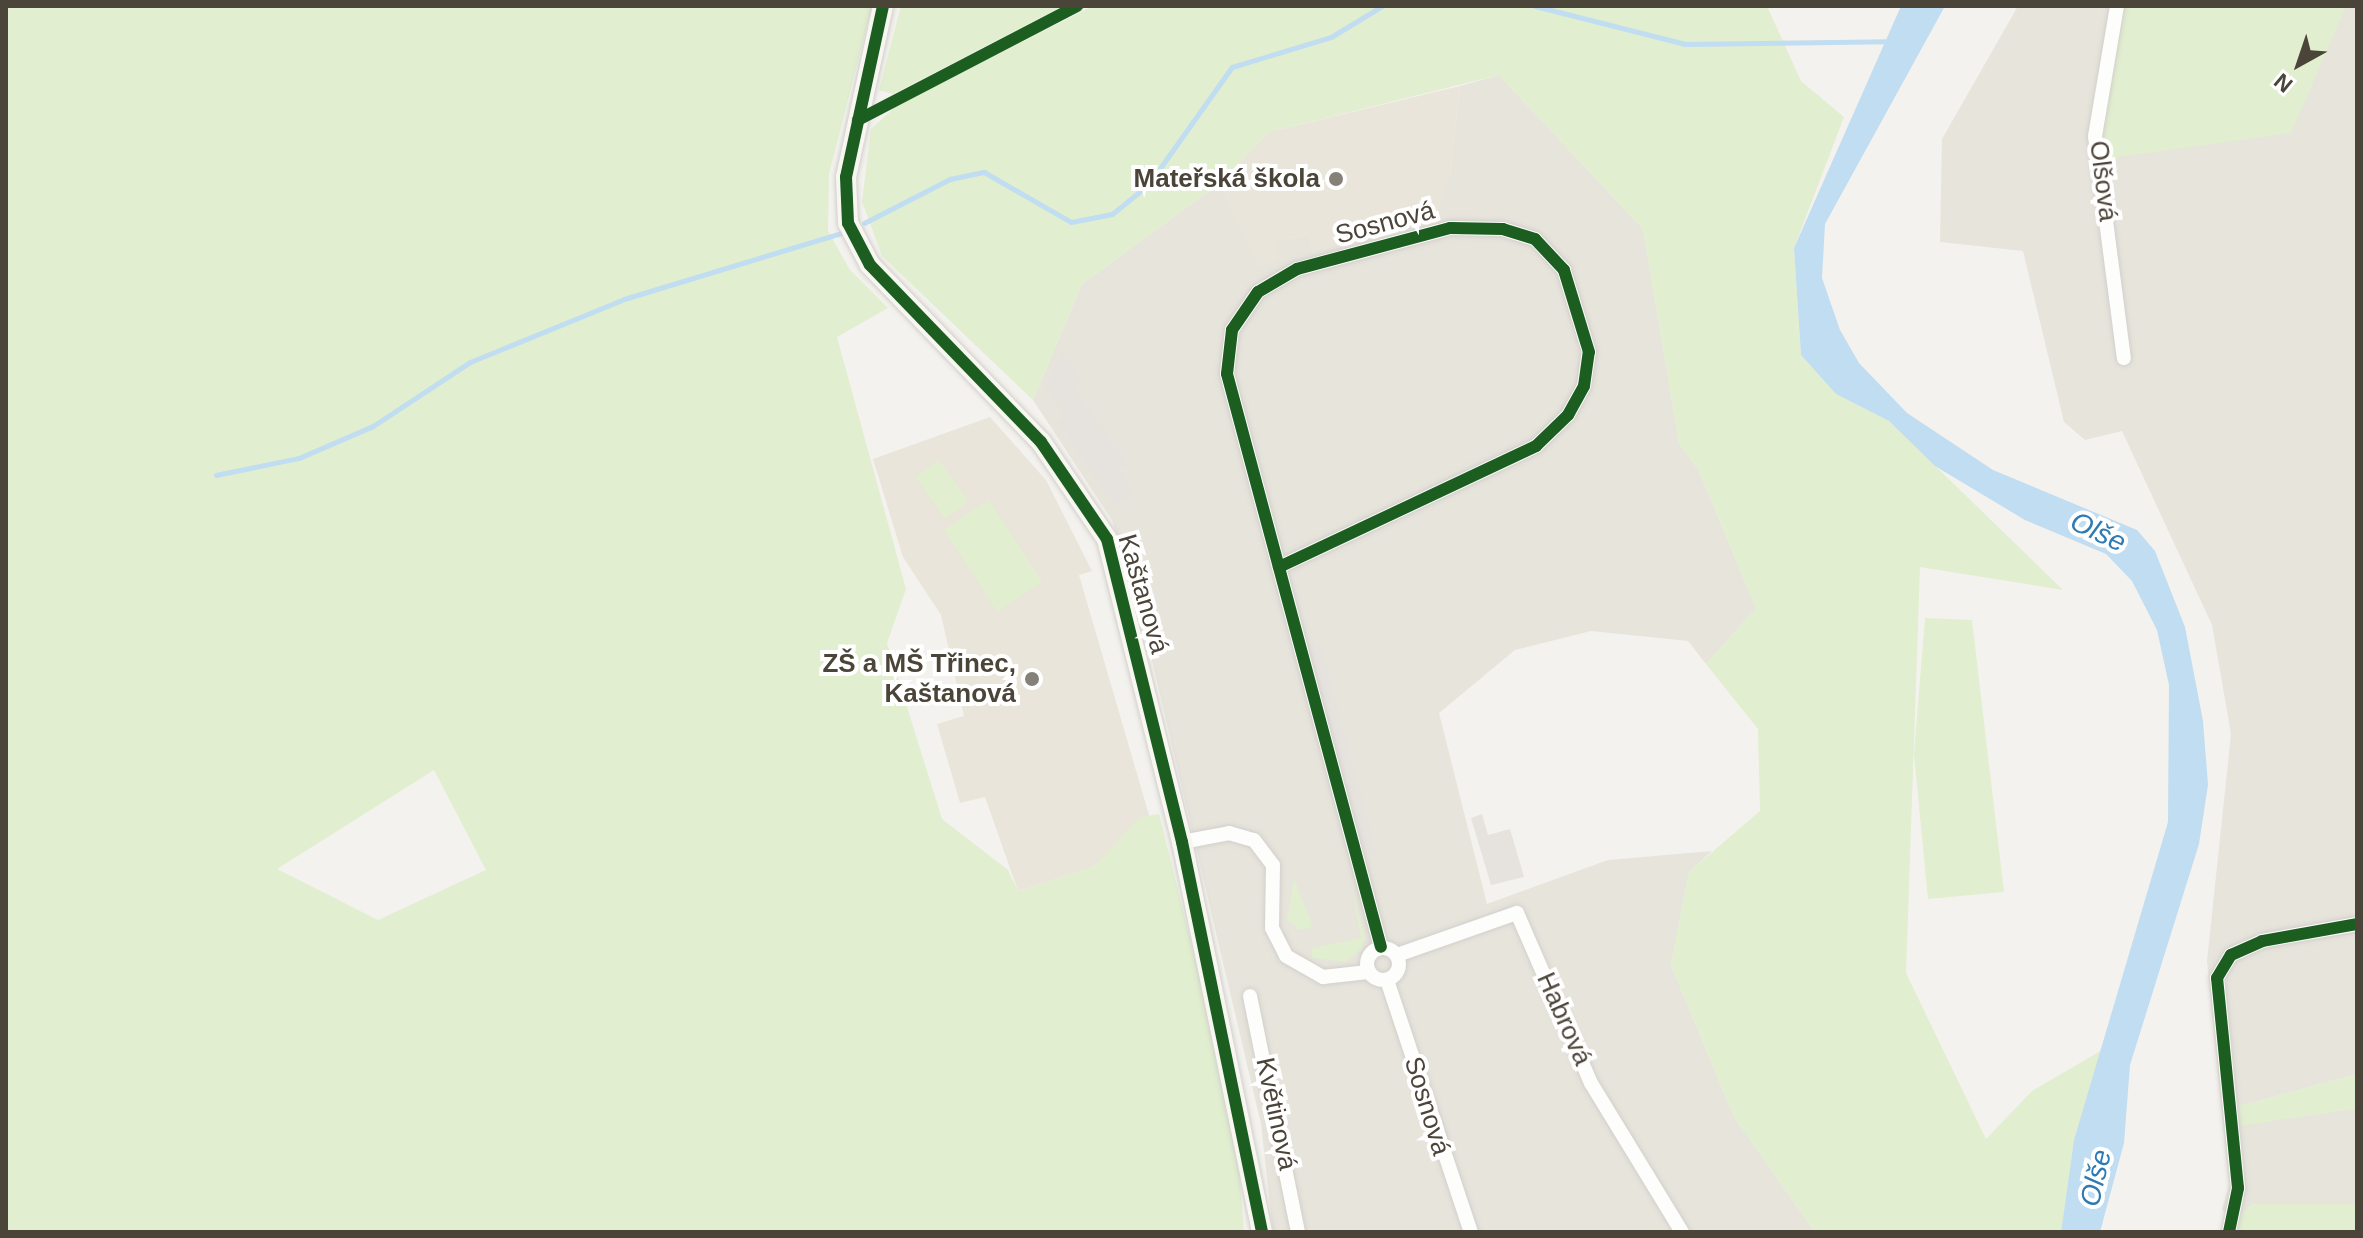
<!DOCTYPE html>
<html>
<head>
<meta charset="utf-8">
<style>
  body { margin:0 }
  #map { position:relative; width:2363px; height:1238px; overflow:hidden; background:#f4f2ee; font-family:Arial,sans-serif }
  div>[style] { position:absolute }
  .residential>* { inset:0; background:#e7e4dc }
  .education>* { inset:0; background:#eae5da }
  .green>* { inset:0; background:#e1eecf; transform-origin:0 0 }
  .parking>* { inset:0; background:#e6e3df; transform-origin:0 0 }
  .water>* { inset:0; background:#c0ddf1 }
  .stream>* { height:5px; margin:-2.5px; padding:0 2.5px; transform-origin:2.5px; border-radius:2.5px; background:#c0ddf1 }
  .roads { filter:drop-shadow(0 0 2px #d2d0cb) drop-shadow(0 0 2px #d2d0cb) }
  .street>* { height:14px; margin:-7px; padding:0 7px; transform-origin:7px; border-radius:7px; background:#fdfdfc }
  .street>.ring { margin:-7px; padding:0; box-sizing:content-box; background:none; border:14px solid #fdfdfc; border-radius:50% }
  .secondary>* { height:20px; margin:-10px; padding:0 10px; transform-origin:10px; border-radius:10px; background:#f7f6f1 }
  .cycleway>* { height:12px; margin:-6px; padding:0 6px; transform-origin:6px; border-radius:6px; background:#1b5e20 }
  .dots>* { width:22px; height:22px; translate:-50% -50%; box-sizing:border-box; border:4px solid #fff; border-radius:50% }
  span { translate:-50% -50%; white-space:nowrap; text-align:center; line-height:1.15; -webkit-text-stroke:8px #fff; paint-order:stroke }
  .poi-label { font-size:26px; color:#4b4439; font-weight:700 }
  .right { translate:-100% -50%; text-align:right }
  .street-label { font-size:26px; color:#4b4439 }
  .water-label { font-size:28px; color:#2e7ab2; font-style:italic }
  .frame { position:absolute; inset:0; border:8px solid #4b4439; pointer-events:none }
  .north { position:absolute; left:2259px; top:24px; width:80px; height:80px; -webkit-text-stroke:6px #fff; paint-order:stroke; rotate:220deg; font-size:22px; font-weight:700; line-height:32px; text-align:center; color:#4b4439 }
  .north::after { content:''; display:block; margin:auto; width:28px; height:36px; background:#4b4439; clip-path:polygon(50% 0,100% 100%,50% 72%,0 100%) }
</style>
</head>
<body>
<div id="map">
  <div class="residential">
    <i style="clip-path:polygon(2018px 6px,2357px 6px,2357px 1074px,2239px 1106px,2241px 1125px,2357px 1108px,2357px 1204px,2253px 1204px,2235px 1219px,2222px 1210px,2229px 1185px,2207px 961px,2231px 734px,2212px 625px,2122px 431px,2085px 440px,2064px 422px,2023px 251px,1940px 242px,1942px 139px)"></i>
    <i style="clip-path:polygon(1499px 75px,1643px 229px,1679px 443px,1698px 469px,1756px 608px,1706px 664px,1688px 641px,1591px 631px,1515px 650px,1439px 713px,1487px 904px,1608px 860px,1712px 851px,1689px 872px,1671px 965px,1734px 1117px,1815px 1232px,1273px 1232px,1261px 1124px,1138px 601px,1112px 520px,1033px 400px,1082px 284px,1220px 183px,1260px 266px,1274px 242px,1308px 234px,1313px 253px,1450px 175px,1460px 86px)"></i>
  </div>
  <div class="education">
    <i style="clip-path:polygon(1460px 86px,1450px 175px,1436px 220px,1312px 253px,1307px 234px,1275px 242px,1279px 261px,1260px 266px,1220px 183px,1269px 132px)"></i>
    <i style="clip-path:polygon(990px 417px,1046px 480px,1092px 571px,1079px 575px,1149px 815px,1093px 867px,1018px 891px,985px 797px,960px 803px,937px 724px,964px 716px,941px 615px,903px 557px,873px 459px)"></i>
  </div>
  <div class="green">
    <i style="clip-path:polygon(evenodd,6px 6px,872px 6px,829px 174px,828px 231px,850px 270px,888px 308px,837px 337px,906px 589px,887px 643px,942px 819px,1008px 870px,1018px 891px,1093px 867px,1141px 817px,1159px 814px,1235px 1119px,1244px 1232px,6px 1232px,6px 6px,434px 770px,486px 870px,378px 920px,277px 869px,434px 770px)"></i>
    <i style="clip-path:polygon(901px 6px,1063px 6px,893px 94px,879px 90px)"></i>
    <i style="clip-path:polygon(1093px 6px,1767px 6px,1801px 81px,1844px 117px,1794px 248px,1801px 355px,1836px 394px,1889px 421px,2063px 590px,1920px 567px,1906px 973px,1986px 1139px,2032px 1091px,2102px 1050px,2074px 1140px,2061px 1232px,1815px 1232px,1734px 1117px,1671px 965px,1689px 872px,1760px 811px,1758px 729px,1706px 664px,1756px 608px,1698px 469px,1679px 443px,1643px 229px,1499px 75px,1269px 132px,1220px 183px,1082px 284px,1033px 400px,882px 256px,862px 202px,871px 129px,896px 106px)"></i>
    <i style="clip-path:polygon(2121px 6px,2346px 6px,2291px 133px,2104px 159px,2102px 128px)"></i>
    <i style="left:939px;top:460px;width:51px;height:29px;rotate:55deg"></i>
    <i style="left:989px;top:500px;width:98px;height:54px;rotate:57deg"></i>
    <i style="clip-path:polygon(1925px 618px,1972px 620px,2004px 892px,1928px 899px,1914px 754px)"></i>
    <i style="clip-path:polygon(1294px 878px,1313px 927px,1300px 930px,1287px 920px)"></i>
    <i style="clip-path:polygon(1351px 884px,1365px 936px,1362px 949px,1346px 962px,1312px 958px,1312px 948px,1361px 938px)"></i>
    <i style="clip-path:polygon(2357px 1074px,2357px 1108px,2240px 1126px,2239px 1106px)"></i>
    <i style="clip-path:polygon(2253px 1204px,2357px 1204px,2357px 1232px,2235px 1232px,2235px 1219px)"></i>
  </div>
  <div class="parking">
    <i style="clip-path:polygon(1062px 351px,1082px 381px,1074px 387px,1127px 463px,1119px 470px,1134px 492px,1115px 506px,1057px 422px,1065px 416px,1045px 386px)"></i>
    <i style="left:1320px;top:642px;width:220px;height:11px;rotate:75deg"></i>
    <i style="clip-path:polygon(1482px 814px,1488px 835px,1510px 829px,1524px 877px,1491px 885px,1471px 818px)"></i>
  </div>
  <div class="water">
    <i style="clip-path:polygon(1901px 6px,1945px 6px,1825px 224px,1822px 278px,1840px 330px,1859px 363px,1907px 413px,1993px 470px,2137px 530px,2155px 551px,2185px 627px,2203px 721px,2208px 785px,2199px 844px,2130px 1065px,2124px 1143px,2100px 1232px,2061px 1232px,2074px 1140px,2168px 822px,2169px 685px,2157px 630px,2132px 581px,2106px 554px,2025px 520px,1935px 466px,1889px 421px,1836px 394px,1801px 355px,1794px 248px)"></i>
  </div>
  <div class="stream">
    <i style="left:1535px;top:6px;width:155px;rotate:14.2deg"></i>
    <i style="left:1685px;top:44px;width:204px;rotate:-0.8deg"></i>
    <i style="left:864px;top:223px;width:97px;rotate:-27.1deg"></i>
    <i style="left:950px;top:179px;width:35px;rotate:-12deg"></i>
    <i style="left:984px;top:172px;width:100px;rotate:29.9deg"></i>
    <i style="left:1071px;top:222px;width:42px;rotate:-11deg"></i>
    <i style="left:1112px;top:214px;width:46px;rotate:-38.9deg"></i>
    <i style="left:1148px;top:185px;width:145px;rotate:-54.6deg"></i>
    <i style="left:1232px;top:67px;width:103px;rotate:-16.9deg"></i>
    <i style="left:1331px;top:37px;width:60px;rotate:-31.3deg"></i>
    <i style="left:216px;top:475px;width:85px;rotate:-11.6deg"></i>
    <i style="left:299px;top:458px;width:81px;rotate:-23.4deg"></i>
    <i style="left:373px;top:426px;width:116px;rotate:-33.4deg"></i>
    <i style="left:470px;top:362px;width:166px;rotate:-22.2deg"></i>
    <i style="left:624px;top:299px;width:231px;rotate:-16.9deg"></i>
  </div>
  <div class="roads">
    <div class="street">
      <i style="left:2117px;top:6px;width:132px;rotate:99.6deg"></i>
      <i style="left:2095px;top:136px;width:224px;rotate:82.6deg"></i>
      <i style="left:1279px;top:567px;width:284px;rotate:-25.2deg"></i>
      <i style="left:1536px;top:446px;width:45px;rotate:-44.1deg"></i>
      <i style="left:1568px;top:415px;width:33px;rotate:-61deg"></i>
      <i style="left:1584px;top:386px;width:34px;rotate:-82deg"></i>
      <i style="left:1589px;top:352px;width:86px;rotate:-107deg"></i>
      <i style="left:1564px;top:270px;width:42px;rotate:-133.1deg"></i>
      <i style="left:1535px;top:239px;width:34px;rotate:-163deg"></i>
      <i style="left:1503px;top:229px;width:53px;rotate:-178.9deg"></i>
      <i style="left:1450px;top:228px;width:158px;rotate:165deg"></i>
      <i style="left:1297px;top:269px;width:45px;rotate:149.5deg"></i>
      <i style="left:1258px;top:292px;width:46px;rotate:124.4deg"></i>
      <i style="left:1232px;top:330px;width:44px;rotate:96.5deg"></i>
      <i style="left:1227px;top:374px;width:593px;rotate:74.96deg"></i>
      <i style="left:1182px;top:842px;width:48px;rotate:-10.8deg"></i>
      <i style="left:1229px;top:833px;width:26px;rotate:16deg"></i>
      <i style="left:1254px;top:840px;width:31px;rotate:53deg"></i>
      <i style="left:1273px;top:865px;width:63px;rotate:90.9deg"></i>
      <i style="left:1272px;top:928px;width:31px;rotate:63deg"></i>
      <i style="left:1286px;top:956px;width:43px;rotate:29.6deg"></i>
      <i style="left:1323px;top:977px;width:45px;rotate:-6.3deg"></i>
      <i class="ring" style="left:1367px;top:948px;width:18px;height:18px"></i>
      <i style="left:1397px;top:955px;width:127px;rotate:-19.3deg"></i>
      <i style="left:1517px;top:913px;width:185px;rotate:66.5deg"></i>
      <i style="left:1591px;top:1083px;width:175px;rotate:58.6deg"></i>
      <i style="left:1387px;top:980px;width:266px;rotate:71.6deg"></i>
      <i style="left:1250px;top:996px;width:241px;rotate:78.5deg"></i>
      <i style="left:2229px;top:1232px;width:45px;rotate:-78.4deg"></i>
      <i style="left:2238px;top:1188px;width:211px;rotate:-95.7deg"></i>
      <i style="left:2217px;top:978px;width:27px;rotate:-59deg"></i>
      <i style="left:2231px;top:955px;width:34px;rotate:-24deg"></i>
      <i style="left:2262px;top:941px;width:97px;rotate:-10.1deg"></i>
    </div>
    <div class="secondary">
      <i style="left:883px;top:6px;width:175px;rotate:102.2deg"></i>
      <i style="left:846px;top:177px;width:46px;rotate:87.5deg"></i>
      <i style="left:848px;top:223px;width:47px;rotate:62.4deg"></i>
      <i style="left:870px;top:265px;width:246px;rotate:46deg"></i>
      <i style="left:1041px;top:442px;width:117px;rotate:55.8deg"></i>
      <i style="left:1107px;top:539px;width:312px;rotate:76.1deg"></i>
      <i style="left:1182px;top:842px;width:398px;rotate:78.4deg"></i>
    </div>
  </div>
  <div class="cycleway">
    <i style="left:883px;top:6px;width:175px;rotate:102.2deg"></i>
    <i style="left:846px;top:177px;width:46px;rotate:87.5deg"></i>
    <i style="left:848px;top:223px;width:47px;rotate:62.4deg"></i>
    <i style="left:870px;top:265px;width:246px;rotate:46deg"></i>
    <i style="left:1041px;top:442px;width:117px;rotate:55.8deg"></i>
    <i style="left:1107px;top:539px;width:312px;rotate:76.1deg"></i>
    <i style="left:1182px;top:842px;width:398px;rotate:78.4deg"></i>
    <i style="left:858px;top:120px;width:247px;rotate:-27.5deg"></i>
    <i style="left:1279px;top:567px;width:284px;rotate:-25.2deg"></i>
    <i style="left:1536px;top:446px;width:45px;rotate:-44.1deg"></i>
    <i style="left:1568px;top:415px;width:33px;rotate:-61deg"></i>
    <i style="left:1584px;top:386px;width:34px;rotate:-82deg"></i>
    <i style="left:1589px;top:352px;width:86px;rotate:-107deg"></i>
    <i style="left:1564px;top:270px;width:42px;rotate:-133.1deg"></i>
    <i style="left:1535px;top:239px;width:34px;rotate:-163deg"></i>
    <i style="left:1503px;top:229px;width:53px;rotate:-178.9deg"></i>
    <i style="left:1450px;top:228px;width:158px;rotate:165deg"></i>
    <i style="left:1297px;top:269px;width:45px;rotate:149.5deg"></i>
    <i style="left:1258px;top:292px;width:46px;rotate:124.4deg"></i>
    <i style="left:1232px;top:330px;width:44px;rotate:96.5deg"></i>
    <i style="left:1227px;top:374px;width:593px;rotate:74.96deg"></i>
    <i style="left:2229px;top:1232px;width:45px;rotate:-78.4deg"></i>
    <i style="left:2238px;top:1188px;width:211px;rotate:-95.7deg"></i>
    <i style="left:2217px;top:978px;width:27px;rotate:-59deg"></i>
    <i style="left:2231px;top:955px;width:34px;rotate:-24deg"></i>
    <i style="left:2262px;top:941px;width:97px;rotate:-10.1deg"></i>
  </div>
  <div class="dots">
    <i style="left:1336px;top:179px;background:#868178"></i>
    <i style="left:1032px;top:679px;background:#868178"></i>
  </div>
  <div class="poi-label">
    <span class="right" style="left:1320px;top:179px">Mateřská škola</span>
    <span class="right" style="left:1016px;top:679px">ZŠ a MŠ Třinec,<br>Kaštanová</span>
  </div>
  <div class="street-label">
    <span style="left:2103px;top:181px;rotate:83deg">Olšová</span>
    <span style="left:1385px;top:223px;rotate:-15deg">Sosnová</span>
    <span style="left:1143px;top:594px;rotate:74deg">Kaštanová</span>
    <span style="left:1564px;top:1019px;rotate:66deg">Habrová</span>
    <span style="left:1427px;top:1106px;rotate:73deg">Sosnová</span>
    <span style="left:1276px;top:1114px;rotate:78deg">Květinová</span>
  </div>
  <div class="water-label">
    <span style="left:2098px;top:532px;rotate:25deg">Olše</span>
    <span style="left:2096px;top:1178px;rotate:-77deg">Olše</span>
  </div>
  <div class="frame"></div>
  <div class="north">N</div>
</div>
</body>
</html>
